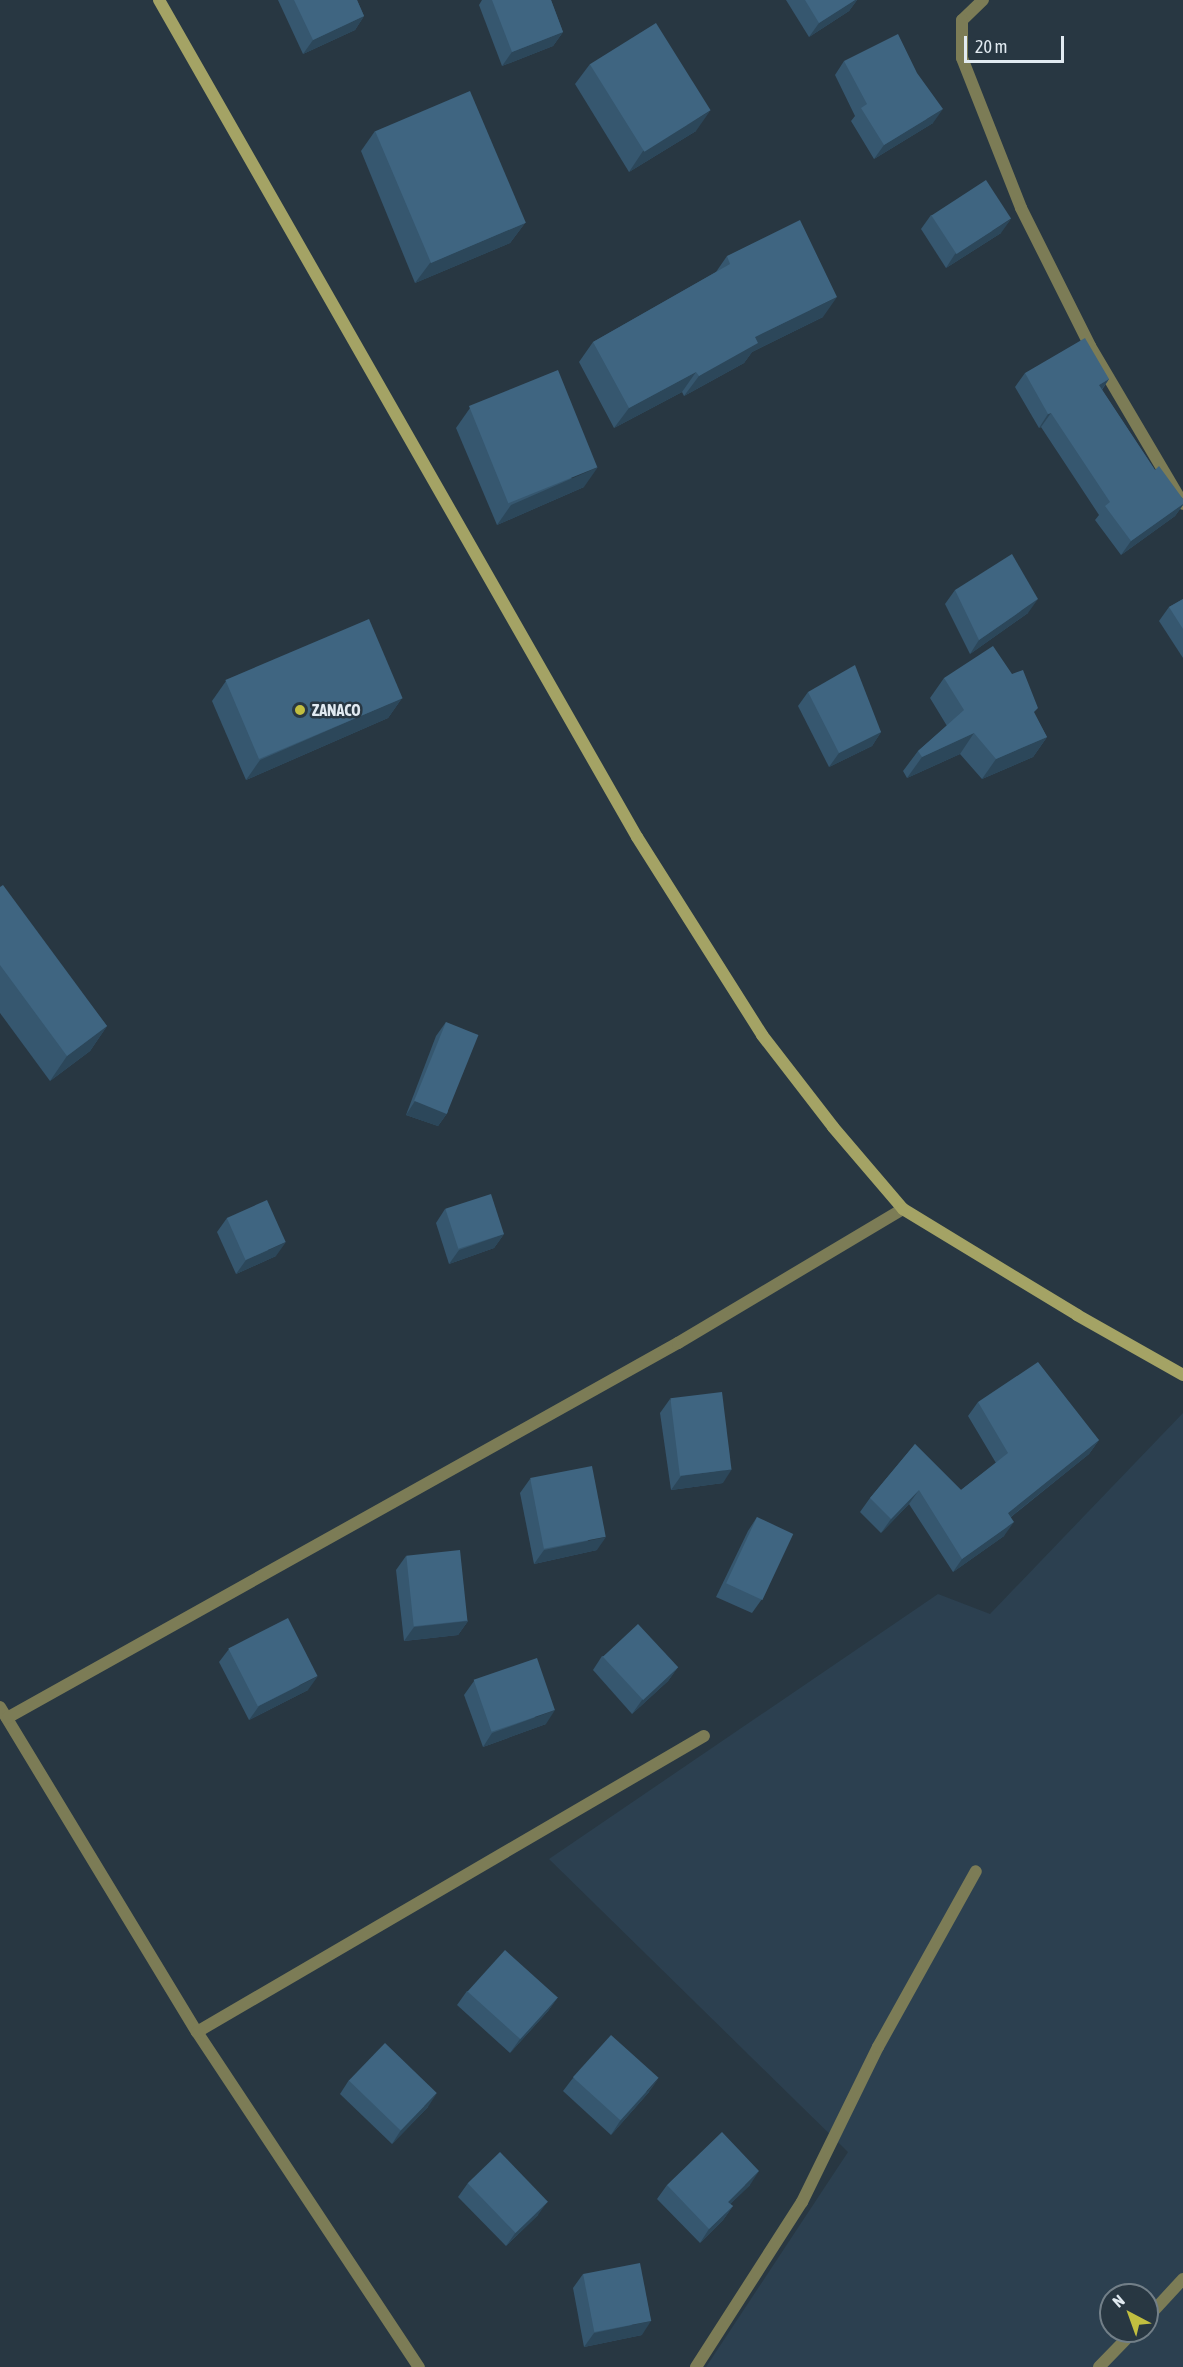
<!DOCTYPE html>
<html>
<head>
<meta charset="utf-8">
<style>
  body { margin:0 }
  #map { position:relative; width:1183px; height:2367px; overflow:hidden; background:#283742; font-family:"Asap Condensed",sans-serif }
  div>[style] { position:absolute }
  .built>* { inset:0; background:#2c4050 }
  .minor>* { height:12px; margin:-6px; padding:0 6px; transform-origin:6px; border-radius:6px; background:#7c7c56 }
  .secondary>* { height:12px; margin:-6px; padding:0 6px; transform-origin:6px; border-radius:6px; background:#a4a365 }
  .wall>* { inset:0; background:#36576f }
  .shaded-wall>* { inset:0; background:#2c475a }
  .building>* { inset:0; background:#3f6581; transform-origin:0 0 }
  .dots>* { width:16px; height:16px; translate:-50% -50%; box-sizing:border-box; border:3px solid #283742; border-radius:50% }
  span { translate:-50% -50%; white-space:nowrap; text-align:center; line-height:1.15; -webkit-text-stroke:5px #283742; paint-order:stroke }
  .poi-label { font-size:16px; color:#e1eaf1; font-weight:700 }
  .left { translate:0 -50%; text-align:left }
  .north { position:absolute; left:1099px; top:2283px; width:60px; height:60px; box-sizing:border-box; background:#283742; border:2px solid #727f88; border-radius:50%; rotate:319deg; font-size:16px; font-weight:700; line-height:24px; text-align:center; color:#e1eaf1 }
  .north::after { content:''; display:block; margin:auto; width:21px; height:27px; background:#c1be40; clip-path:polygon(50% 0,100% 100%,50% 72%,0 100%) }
  .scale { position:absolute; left:964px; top:36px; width:100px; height:27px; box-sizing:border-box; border:3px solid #e1eaf1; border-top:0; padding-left:8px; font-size:18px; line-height:21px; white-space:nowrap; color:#e1eaf1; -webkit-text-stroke:4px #283742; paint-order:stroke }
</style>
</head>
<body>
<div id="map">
  <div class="built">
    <i style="clip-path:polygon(evenodd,1183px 1413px,1183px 2367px,706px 2367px,848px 2152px,549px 1859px,938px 1594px,990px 1614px,1183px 1413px,1111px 2295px,1147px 2295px,1147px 2331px,1111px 2331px,1111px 2295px)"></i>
  </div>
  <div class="minor">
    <i style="left:983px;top:0;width:29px;rotate:136deg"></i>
    <i style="left:962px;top:20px;width:38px;rotate:90deg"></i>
    <i style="left:962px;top:58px;width:161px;rotate:68.5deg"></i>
    <i style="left:1021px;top:208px;width:154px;rotate:63.4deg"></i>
    <i style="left:1090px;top:346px;width:183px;rotate:59.5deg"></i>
    <i style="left:0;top:1707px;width:380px;rotate:58.8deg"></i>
    <i style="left:197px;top:2032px;width:402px;rotate:56.5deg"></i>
    <i style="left:7px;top:1718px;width:769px;rotate:-29.2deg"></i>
    <i style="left:678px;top:1343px;width:262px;rotate:-30.8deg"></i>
    <i style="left:197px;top:2032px;width:587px;rotate:-30.28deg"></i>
    <i style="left:1147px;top:2318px;width:53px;rotate:-47.3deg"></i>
    <i style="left:696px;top:2367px;width:196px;rotate:-57.3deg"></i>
    <i style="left:802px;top:2202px;width:173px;rotate:-63.9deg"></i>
    <i style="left:878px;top:2047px;width:201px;rotate:-60.9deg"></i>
    <i style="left:1099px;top:2367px;width:50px;rotate:-45.8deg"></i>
  </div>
  <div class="secondary">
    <i style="left:159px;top:0;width:964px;rotate:60.27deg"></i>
    <i style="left:637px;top:837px;width:234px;rotate:57.7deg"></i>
    <i style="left:762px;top:1035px;width:116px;rotate:52.3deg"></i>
    <i style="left:833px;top:1127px;width:108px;rotate:49.5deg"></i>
    <i style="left:903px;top:1209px;width:204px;rotate:31.3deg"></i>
    <i style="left:1077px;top:1315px;width:122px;rotate:29.5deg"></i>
  </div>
  <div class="wall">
    <i style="clip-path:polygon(278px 0,357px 0,364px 16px,355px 30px,303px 54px)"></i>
    <i style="clip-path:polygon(482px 0,551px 0,563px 32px,553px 46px,502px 66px,479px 5px)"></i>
    <i style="clip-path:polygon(786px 0,857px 0,849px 11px,809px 37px)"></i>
    <i style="clip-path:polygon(844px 61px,933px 123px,874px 159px,851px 121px,855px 116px,835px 75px)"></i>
    <i style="clip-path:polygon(590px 64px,696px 131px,629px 172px,575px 84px)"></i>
    <i style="clip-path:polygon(375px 131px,525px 223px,510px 243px,415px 283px,361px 151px)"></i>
    <i style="clip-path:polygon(931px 215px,1001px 233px,946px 268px,921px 229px)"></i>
    <i style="clip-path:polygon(727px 256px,823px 317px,752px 352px,744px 363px,684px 396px,682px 392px,614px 428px,579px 362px,593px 342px,716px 272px)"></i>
    <i style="clip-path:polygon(1025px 373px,1109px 379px,1102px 390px,1155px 470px,1183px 499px,1183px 505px,1175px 516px,1121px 555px,1095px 520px,1099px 515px,1041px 427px,1039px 428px,1015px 387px)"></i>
    <i style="clip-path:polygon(470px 408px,584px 487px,497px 525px,456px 428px)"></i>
    <i style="clip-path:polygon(955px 590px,1028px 613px,970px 654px,945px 604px)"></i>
    <i style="clip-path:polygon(1183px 599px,1183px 658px,1159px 621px,1169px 607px)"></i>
    <i style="clip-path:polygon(1012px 674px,1047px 737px,1033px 757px,982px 779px,960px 754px,907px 778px,903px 771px,918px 751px,947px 726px,930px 698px,944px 678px)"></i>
    <i style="clip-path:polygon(226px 681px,402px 698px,388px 718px,246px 780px,212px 701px)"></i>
    <i style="clip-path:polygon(808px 692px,881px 732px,872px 746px,829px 767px,798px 706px)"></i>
    <i style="clip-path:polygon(0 887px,107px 1026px,90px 1051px,50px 1081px,0 1013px)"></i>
    <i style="clip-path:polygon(446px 1022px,448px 1112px,438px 1126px,406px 1115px,436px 1036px)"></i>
    <i style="clip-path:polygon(445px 1209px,504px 1234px,494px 1248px,449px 1264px,436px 1223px)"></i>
    <i style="clip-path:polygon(227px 1218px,276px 1256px,236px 1274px,217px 1232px)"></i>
    <i style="clip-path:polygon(670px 1399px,723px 1483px,671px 1490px,660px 1413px)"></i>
    <i style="clip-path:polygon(978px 1402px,1099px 1440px,1089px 1454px,1011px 1517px,1004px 1536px,953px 1572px,909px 1504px,881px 1533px,860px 1512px,870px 1498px,915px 1444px,961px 1490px,996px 1463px,968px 1416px)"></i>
    <i style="clip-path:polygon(530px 1479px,597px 1550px,534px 1564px,520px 1493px)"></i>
    <i style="clip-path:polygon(757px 1517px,762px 1599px,752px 1613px,716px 1597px,748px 1531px)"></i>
    <i style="clip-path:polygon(406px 1556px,468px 1621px,458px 1635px,404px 1641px,396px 1570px)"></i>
    <i style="clip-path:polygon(229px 1649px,308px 1690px,249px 1720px,219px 1662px)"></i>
    <i style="clip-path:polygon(602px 1656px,678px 1667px,668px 1681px,632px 1714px,593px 1670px)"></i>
    <i style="clip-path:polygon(474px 1681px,546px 1724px,483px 1747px,464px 1695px)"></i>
    <i style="clip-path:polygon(467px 1991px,558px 1997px,548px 2011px,510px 2053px,457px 2005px)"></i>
    <i style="clip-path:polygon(573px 2078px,649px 2092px,611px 2135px,563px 2091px)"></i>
    <i style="clip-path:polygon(349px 2080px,428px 2107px,392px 2144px,340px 2094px)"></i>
    <i style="clip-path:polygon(468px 2183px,538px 2215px,506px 2246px,458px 2197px)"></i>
    <i style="clip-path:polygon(667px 2185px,750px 2185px,730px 2204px,733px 2206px,723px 2220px,700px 2243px,657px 2199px)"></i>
    <i style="clip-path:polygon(583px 2274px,642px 2335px,584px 2347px,573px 2288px)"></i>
  </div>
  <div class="shaded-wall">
    <i style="clip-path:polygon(855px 0,857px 0,849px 11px,809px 37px,819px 23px)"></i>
    <i style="clip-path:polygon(364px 16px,355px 30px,303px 54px,313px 40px)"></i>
    <i style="clip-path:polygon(563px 32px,553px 46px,502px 66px,512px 52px)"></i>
    <i style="clip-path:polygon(943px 109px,933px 123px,874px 159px,884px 145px)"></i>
    <i style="clip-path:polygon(710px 111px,696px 131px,629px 172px,643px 151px)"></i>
    <i style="clip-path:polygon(1011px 219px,1001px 233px,946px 268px,955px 254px)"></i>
    <i style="clip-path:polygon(525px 223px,510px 243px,415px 283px,430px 263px)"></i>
    <i style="clip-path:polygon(837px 297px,823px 317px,752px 352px,744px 363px,684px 396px,699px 376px,755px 337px)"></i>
    <i style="clip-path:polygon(696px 372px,682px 392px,614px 428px,629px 408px)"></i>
    <i style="clip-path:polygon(1109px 379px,1099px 393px,1099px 385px)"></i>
    <i style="clip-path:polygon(1051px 413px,1041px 427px,1039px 428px,1048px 414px)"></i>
    <i style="clip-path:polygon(598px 467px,584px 487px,497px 525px,511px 505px)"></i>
    <i style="clip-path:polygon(1183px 504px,1183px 505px,1175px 516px,1121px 555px,1131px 541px)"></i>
    <i style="clip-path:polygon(1038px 599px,1028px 613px,970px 654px,979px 640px)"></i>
    <i style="clip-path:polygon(402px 698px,388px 718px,246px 780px,260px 760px)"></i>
    <i style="clip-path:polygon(881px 732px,872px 746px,829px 767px,839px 753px)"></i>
    <i style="clip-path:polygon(974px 733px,960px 754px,907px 778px,922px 757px)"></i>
    <i style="clip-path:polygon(1047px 737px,1033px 757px,982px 779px,996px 759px)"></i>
    <i style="clip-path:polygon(107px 1026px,90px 1051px,50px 1081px,67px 1056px)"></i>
    <i style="clip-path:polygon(415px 1101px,448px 1112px,438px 1126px,406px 1115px)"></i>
    <i style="clip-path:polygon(504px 1234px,494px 1248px,449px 1264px,459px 1250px)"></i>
    <i style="clip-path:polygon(286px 1242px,276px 1256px,236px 1274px,246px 1260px)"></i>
    <i style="clip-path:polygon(1099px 1440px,1089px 1454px,998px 1527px,1008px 1513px)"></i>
    <i style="clip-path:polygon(732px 1469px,723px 1483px,671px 1490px,681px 1476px)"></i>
    <i style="clip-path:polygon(919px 1490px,909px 1504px,881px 1533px,891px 1519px)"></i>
    <i style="clip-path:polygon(1014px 1522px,1004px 1536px,953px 1572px,962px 1559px)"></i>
    <i style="clip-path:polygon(606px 1537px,597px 1550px,534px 1564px,544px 1550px)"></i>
    <i style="clip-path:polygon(468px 1621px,458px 1635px,404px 1641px,414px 1627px)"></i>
    <i style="clip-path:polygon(678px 1667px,668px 1681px,632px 1714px,642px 1700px)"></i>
    <i style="clip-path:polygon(318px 1676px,308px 1690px,249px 1720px,259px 1706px)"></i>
    <i style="clip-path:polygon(555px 1710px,546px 1724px,483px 1747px,492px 1733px)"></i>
    <i style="clip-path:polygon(558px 1997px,548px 2011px,510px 2053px,520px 2039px)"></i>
    <i style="clip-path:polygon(659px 2078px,649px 2092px,611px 2135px,620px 2121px)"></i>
    <i style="clip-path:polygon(437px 2093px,428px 2107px,392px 2144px,401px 2130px)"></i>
    <i style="clip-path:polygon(759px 2171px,750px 2185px,718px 2216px,728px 2202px)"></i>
    <i style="clip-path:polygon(548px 2201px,538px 2215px,506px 2246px,516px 2232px)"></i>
    <i style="clip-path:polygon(733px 2206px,723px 2220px,700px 2243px,709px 2229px)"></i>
    <i style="clip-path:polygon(651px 2321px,642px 2335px,584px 2347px,594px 2333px)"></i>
  </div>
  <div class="building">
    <i style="clip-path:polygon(294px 0,357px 0,364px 16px,313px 40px)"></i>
    <i style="clip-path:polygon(492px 0,551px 0,563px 32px,512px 52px)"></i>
    <i style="clip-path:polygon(805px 0,855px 0,819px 23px)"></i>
    <i style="left:656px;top:23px;width:103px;height:78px;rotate:58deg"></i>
    <i style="clip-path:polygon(898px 34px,917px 73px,943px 109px,884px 145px,861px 108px,867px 104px,844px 61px)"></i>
    <i style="left:470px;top:91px;width:143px;height:103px;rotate:67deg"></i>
    <i style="left:986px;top:180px;width:46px;height:65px;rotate:57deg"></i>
    <i style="clip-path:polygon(800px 220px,837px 297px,755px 337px,758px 343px,699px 376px,696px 372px,629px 408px,593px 342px,730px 264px,727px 256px)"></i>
    <i style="clip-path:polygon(1085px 338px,1109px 379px,1099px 385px,1155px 470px,1159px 466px,1183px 499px,1183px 504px,1131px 541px,1105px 506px,1110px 502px,1051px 413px,1048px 414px,1025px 373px)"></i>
    <i style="left:558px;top:370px;width:105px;height:96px;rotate:68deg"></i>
    <i style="clip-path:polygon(1012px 554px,1038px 599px,979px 640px,955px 590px)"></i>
    <i style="clip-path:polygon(1183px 599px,1183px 629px,1169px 607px)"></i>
    <i style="left:369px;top:619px;width:86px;height:156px;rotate:67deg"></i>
    <i style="clip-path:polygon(993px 646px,1012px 674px,1023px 670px,1038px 708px,1034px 712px,1047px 737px,996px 759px,974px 733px,922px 757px,918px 751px,964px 710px,944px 678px)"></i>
    <i style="clip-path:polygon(855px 665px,881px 732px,839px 753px,808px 692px)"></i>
    <i style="clip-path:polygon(3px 885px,107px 1026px,67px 1056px,0 965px,0 887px)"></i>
    <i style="left:446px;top:1022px;width:35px;height:85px;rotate:22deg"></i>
    <i style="left:491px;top:1194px;width:42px;height:48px;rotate:72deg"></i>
    <i style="left:267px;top:1200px;width:46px;height:44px;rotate:66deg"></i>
    <i style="clip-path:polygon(1038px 1362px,1099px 1440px,1008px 1513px,1014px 1522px,962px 1559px,919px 1490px,891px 1519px,870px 1498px,915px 1444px,961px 1490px,1008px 1453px,978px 1402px)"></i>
    <i style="left:722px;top:1392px;width:78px;height:52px;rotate:83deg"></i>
    <i style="left:592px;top:1466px;width:72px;height:63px;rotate:79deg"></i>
    <i style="left:757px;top:1517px;width:40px;height:73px;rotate:25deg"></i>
    <i style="left:460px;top:1550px;width:71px;height:54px;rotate:84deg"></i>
    <i style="left:288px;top:1618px;width:65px;height:67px;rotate:63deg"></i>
    <i style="left:638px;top:1624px;width:59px;height:48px;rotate:47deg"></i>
    <i style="left:537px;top:1658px;width:55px;height:67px;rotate:71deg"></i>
    <i style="left:505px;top:1950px;width:71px;height:56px;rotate:42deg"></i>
    <i style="left:611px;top:2035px;width:64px;height:57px;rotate:42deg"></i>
    <i style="left:385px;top:2043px;width:72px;height:52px;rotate:44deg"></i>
    <i style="clip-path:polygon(722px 2132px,759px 2171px,728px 2202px,733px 2206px,709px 2229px,667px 2185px)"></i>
    <i style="left:500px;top:2152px;width:69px;height:45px;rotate:46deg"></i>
    <i style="left:640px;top:2263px;width:59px;height:58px;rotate:79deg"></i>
  </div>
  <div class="dots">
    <i style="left:300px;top:710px;background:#c1be40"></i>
  </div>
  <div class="poi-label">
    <span class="left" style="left:312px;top:710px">ZANACO</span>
  </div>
  <div class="north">N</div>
  <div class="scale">20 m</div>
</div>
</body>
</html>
